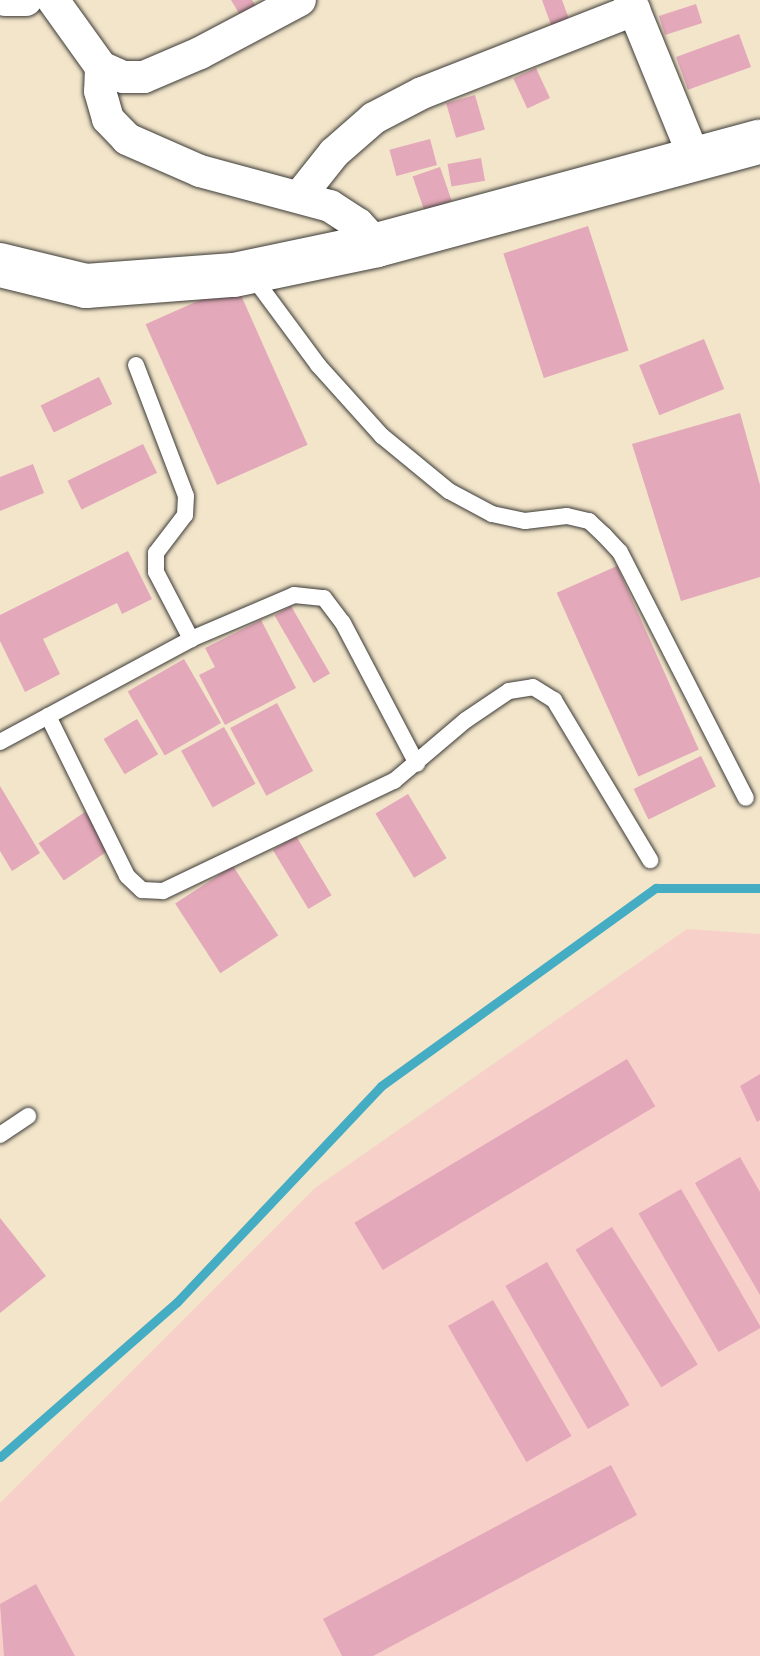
<!DOCTYPE html>
<html>
<head>
<meta charset="utf-8">
<style>
  body { margin:0 }
  #map { position:relative; width:760px; height:1656px; overflow:hidden; background:#f2e5ca; font-family:"Playpen Sans",sans-serif }
  div>[style] { position:absolute }
  .built>* { inset:0; background:#f7d0ca }
  .stream>* { height:9px; margin:-4.5px; padding:0 4.5px; transform-origin:4.5px; border-radius:4.5px; background:#44acc3 }
  .building>* { inset:0; background:#e3a8b9; transform-origin:0 0 }
  .roads { filter:drop-shadow(0 0 2px #3c3a36) drop-shadow(0 0 2px #3c3a36) }
  .lane>* { height:16px; margin:-8px; padding:0 8px; transform-origin:8px; border-radius:8px; background:#fff }
  .street>* { height:32px; margin:-16px; padding:0 16px; transform-origin:16px; border-radius:16px; background:#fff }
  .secondary>* { height:44px; margin:-22px; padding:0 22px; transform-origin:22px; border-radius:22px; background:#fff }
  span { translate:-50% -50%; white-space:nowrap; text-align:center; line-height:1.15; -webkit-text-stroke:8px #fff; paint-order:stroke }
</style>
</head>
<body>
<div id="map">
  <div class="built">
    <i style="clip-path:polygon(687px 929px,760px 934px,760px 1656px,0 1656px,0 1503px,315px 1188px)"></i>
  </div>
  <div class="stream">
    <i style="left:0;top:1457px;width:235px;rotate:-41.2deg"></i>
    <i style="left:177px;top:1302px;width:297px;rotate:-46.6deg"></i>
    <i style="left:381px;top:1086px;width:339px;rotate:-35.8deg"></i>
    <i style="left:656px;top:888px;width:104px"></i>
  </div>
  <div class="building">
    <i style="clip-path:polygon(231px 0,252px 0,258px 9px,242px 18px)"></i>
    <i style="clip-path:polygon(542px 0,562px 0,572px 27px,554px 33px)"></i>
    <i style="left:696px;top:4px;width:20px;height:39px;rotate:72deg"></i>
    <i style="left:739px;top:34px;width:35px;height:67px;rotate:70deg"></i>
    <i style="left:536px;top:68px;width:33px;height:25px;rotate:65deg"></i>
    <i style="left:475px;top:95px;width:36px;height:30px;rotate:74deg"></i>
    <i style="left:430px;top:139px;width:27px;height:42px;rotate:75deg"></i>
    <i style="left:481px;top:158px;width:23px;height:34px;rotate:80deg"></i>
    <i style="left:440px;top:167px;width:36px;height:29px;rotate:71deg"></i>
    <i style="left:588px;top:226px;width:131px;height:89px;rotate:72deg"></i>
    <i style="left:236px;top:284px;width:176px;height:99px;rotate:66deg"></i>
    <i style="left:704px;top:339px;width:54px;height:70px;rotate:68deg"></i>
    <i style="left:99px;top:377px;width:30px;height:65px;rotate:64deg"></i>
    <i style="clip-path:polygon(740px 413px,760px 485px,760px 577px,681px 601px,632px 444px)"></i>
    <i style="left:143px;top:444px;width:32px;height:84px;rotate:64deg"></i>
    <i style="clip-path:polygon(33px 464px,44px 493px,0 511px,0 477px)"></i>
    <i style="clip-path:polygon(128px 551px,152px 599px,122px 614px,117px 603px,43px 639px,60px 674px,25px 692px,0 641px,0 615px)"></i>
    <i style="left:617px;top:566px;width:201px;height:66px;rotate:66deg"></i>
    <i style="left:291px;top:606px;width:78px;height:19px;rotate:60deg"></i>
    <i style="clip-path:polygon(261px 620px,296px 688px,225px 725px,199px 675px,215px 667px,205px 648px)"></i>
    <i style="left:184px;top:659px;width:74px;height:65px;rotate:60deg"></i>
    <i style="left:277px;top:703px;width:77px;height:53px;rotate:62deg"></i>
    <i style="left:137px;top:719px;width:41px;height:39px;rotate:59deg"></i>
    <i style="left:224px;top:727px;width:65px;height:49px;rotate:61deg"></i>
    <i style="left:701px;top:756px;width:34px;height:75px;rotate:64deg"></i>
    <i style="clip-path:polygon(0 786px,40px 853px,12px 871px,0 851px)"></i>
    <i style="left:408px;top:794px;width:75px;height:38px;rotate:59deg"></i>
    <i style="left:85px;top:812px;width:45px;height:56px;rotate:56deg"></i>
    <i style="left:296px;top:836px;width:69px;height:27px;rotate:59deg"></i>
    <i style="left:233px;top:866px;width:83px;height:69px;rotate:57deg"></i>
    <i style="left:627px;top:1059px;width:55px;height:318px;rotate:59deg"></i>
    <i style="clip-path:polygon(760px 1074px,760px 1120px,757px 1122px,740px 1086px)"></i>
    <i style="clip-path:polygon(740px 1157px,760px 1192px,760px 1295px,695px 1183px)"></i>
    <i style="left:681px;top:1189px;width:160px;height:49px;rotate:60deg"></i>
    <i style="clip-path:polygon(0 1218px,46px 1276px,0 1313px)"></i>
    <i style="left:612px;top:1227px;width:162px;height:43px;rotate:58deg"></i>
    <i style="left:547px;top:1262px;width:165px;height:48px;rotate:60deg"></i>
    <i style="left:493px;top:1300px;width:157px;height:52px;rotate:60deg"></i>
    <i style="clip-path:polygon(611px 1465px,637px 1515px,373px 1656px,342px 1656px,323px 1619px)"></i>
    <i style="clip-path:polygon(36px 1584px,75px 1656px,4px 1656px,0 1604px)"></i>
  </div>
  <div class="roads">
    <div class="lane">
      <i style="left:250px;top:273px;width:114px;rotate:53.5deg"></i>
      <i style="left:318px;top:365px;width:96px;rotate:48deg"></i>
      <i style="left:382px;top:436px;width:87px;rotate:39.4deg"></i>
      <i style="left:449px;top:491px;width:49px;rotate:28.1deg"></i>
      <i style="left:492px;top:514px;width:34px;rotate:12deg"></i>
      <i style="left:525px;top:521px;width:42px;rotate:-6.8deg"></i>
      <i style="left:567px;top:516px;width:23px;rotate:13deg"></i>
      <i style="left:589px;top:521px;width:21px;rotate:43deg"></i>
      <i style="left:604px;top:535px;width:23px;rotate:47deg"></i>
      <i style="left:620px;top:552px;width:276px;rotate:62.9deg"></i>
      <i style="left:136px;top:365px;width:140px;rotate:69.1deg"></i>
      <i style="left:186px;top:496px;width:19px;rotate:93deg"></i>
      <i style="left:185px;top:515px;width:48px;rotate:127.3deg"></i>
      <i style="left:156px;top:553px;width:19px;rotate:90deg"></i>
      <i style="left:156px;top:572px;width:76px;rotate:62.4deg"></i>
      <i style="left:48px;top:716px;width:178px;rotate:63.7deg"></i>
      <i style="left:127px;top:876px;width:21px;rotate:43deg"></i>
      <i style="left:142px;top:890px;width:21px;rotate:3deg"></i>
      <i style="left:163px;top:891px;width:256px;rotate:-25.5deg"></i>
      <i style="left:394px;top:781px;width:94px;rotate:-40.3deg"></i>
      <i style="left:466px;top:720px;width:52px;rotate:-34deg"></i>
      <i style="left:509px;top:691px;width:24px;rotate:-9deg"></i>
      <i style="left:533px;top:687px;width:25px;rotate:32deg"></i>
      <i style="left:554px;top:700px;width:187px;rotate:59deg"></i>
      <i style="left:0;top:742px;width:217px;rotate:-28.3deg"></i>
      <i style="left:191px;top:639px;width:112px;rotate:-23.1deg"></i>
      <i style="left:294px;top:595px;width:30px;rotate:6deg"></i>
      <i style="left:324px;top:598px;width:31px;rotate:53deg"></i>
      <i style="left:343px;top:623px;width:159px;rotate:62.3deg"></i>
      <i style="left:0;top:1135px;width:34px;rotate:-34deg"></i>
    </div>
    <div class="street">
      <i style="left:5px;top:0;width:21px"></i>
      <i style="left:53px;top:0;width:82px;rotate:54.4deg"></i>
      <i style="left:101px;top:67px;width:24px;rotate:24deg"></i>
      <i style="left:123px;top:77px;width:21px"></i>
      <i style="left:144px;top:77px;width:61px;rotate:-23.2deg"></i>
      <i style="left:200px;top:53px;width:113px;rotate:-27.9deg"></i>
      <i style="left:630px;top:0;width:172px;rotate:67.8deg"></i>
      <i style="left:101px;top:67px;width:24px;rotate:92deg"></i>
      <i style="left:100px;top:91px;width:29px;rotate:74deg"></i>
      <i style="left:108px;top:119px;width:28px;rotate:46deg"></i>
      <i style="left:127px;top:139px;width:80px;rotate:23.7deg"></i>
      <i style="left:200px;top:171px;width:135px;rotate:15.1deg"></i>
      <i style="left:330px;top:206px;width:33px;rotate:33deg"></i>
      <i style="left:358px;top:224px;width:28px;rotate:48deg"></i>
      <i style="left:299px;top:197px;width:56px;rotate:-51.5deg"></i>
      <i style="left:334px;top:153px;width:53px;rotate:-41.2deg"></i>
      <i style="left:374px;top:118px;width:54px;rotate:-27.5deg"></i>
      <i style="left:422px;top:93px;width:228px;rotate:-21.4deg"></i>
    </div>
    <div class="secondary">
      <i style="left:0;top:265px;width:89px;rotate:13.7deg"></i>
      <i style="left:86px;top:286px;width:148px;rotate:-4.3deg"></i>
      <i style="left:234px;top:275px;width:146px;rotate:-11.8deg"></i>
      <i style="left:377px;top:245px;width:397px;rotate:-15.1deg"></i>
    </div>
  </div>
</div>
</body>
</html>
